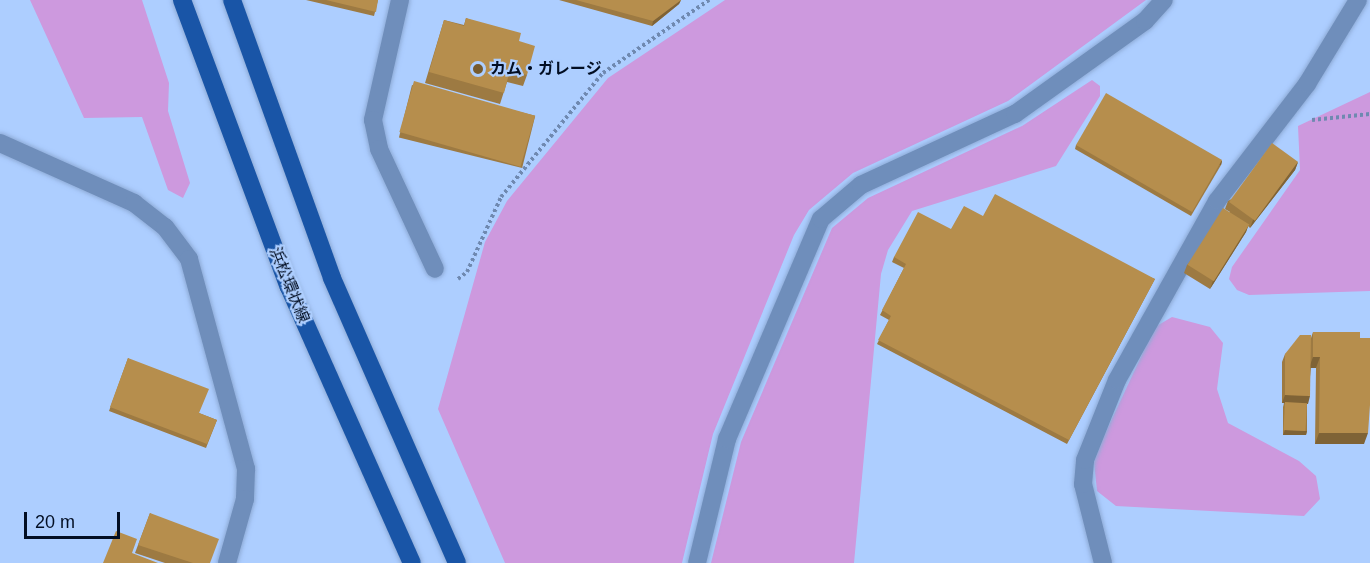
<!DOCTYPE html>
<html>
<head>
<meta charset="utf-8">
<style>
  body { margin:0 }
  #map { position:relative; width:1370px; height:563px; overflow:hidden; background:#adceff; font-family:Arial,"Noto Sans JP",sans-serif }
  div>[style] { position:absolute }
  .green>* { inset:0; background:#cd99de }
  .path>* { height:4px; margin-top:-2px; transform-origin:0; background:repeating-linear-gradient(90deg,#6f89b0 0 3px,transparent 0 6px) }
  .roads { filter:drop-shadow(0 0 2px #8eabd7) drop-shadow(0 0 2px #8eabd7) }
  .street>* { height:18px; margin:-9px; padding:0 9px; transform-origin:9px; border-radius:9px; background:#6f8ebb }
  .primary>* { height:18px; margin:-9px; padding:0 9px; transform-origin:9px; border-radius:9px; background:#1955a7 }
  .wall>* { inset:0; background:#9d7a42; transform-origin:0 0 }
  .shaded-wall>* { inset:0; background:#7f6336; transform-origin:0 0 }
  .building>* { inset:0; background:#b68e4d; transform-origin:0 0 }
  .dots>* { width:16px; height:16px; translate:-50% -50%; box-sizing:border-box; border:3px solid #adceff; border-radius:50% }
  span { translate:-50% -50%; white-space:nowrap; text-align:center; line-height:1.15; -webkit-text-stroke:4.5px #adceff; paint-order:stroke }
  .poi-label { font-size:16px; color:#020e23; font-weight:700 }
  .left { translate:0 -50%; text-align:left }
  .street-label { font-size:16px; color:#020e23 }
  .scale { position:absolute; left:24px; top:512px; width:96px; height:27px; box-sizing:border-box; border:3px solid #020e23; border-top:0; padding-left:8px; font-size:18px; line-height:21px; white-space:nowrap; color:#020e23; -webkit-text-stroke:4px #adceff; paint-order:stroke }
</style>
</head>
<body>
<div id="map">
  <div class="green">
    <i style="clip-path:polygon(30px 0,142px 0,169px 83px,168px 111px,190px 183px,183px 198px,168px 190px,142px 117px,84px 118px)"></i>
    <i style="clip-path:polygon(725px 0,1146px 0,1008px 101px,853px 173px,809px 210px,794px 235px,713px 434px,682px 563px,505px 563px,438px 409px,485px 242px,507px 201px,608px 78px)"></i>
    <i style="clip-path:polygon(1092px 80px,1100px 86px,1100px 96px,1056px 166px,912px 211px,888px 250px,881px 274px,854px 563px,711px 563px,741px 442px,832px 228px,868px 198px,1022px 126px)"></i>
    <i style="clip-path:polygon(1370px 92px,1370px 291px,1249px 295px,1237px 290px,1229px 279px,1232px 267px,1300px 170px,1298px 126px)"></i>
    <i style="clip-path:polygon(1172px 317px,1210px 327px,1223px 343px,1217px 389px,1228px 423px,1299px 461px,1316px 476px,1320px 499px,1304px 516px,1116px 506px,1097px 491px,1094px 462px,1102px 440px,1155px 327px)"></i>
  </div>
  <div class="path">
    <i style="left:1312px;top:120px;width:58px;rotate:-5.9deg"></i>
    <i style="left:458px;top:279px;width:11px;rotate:-38deg"></i>
    <i style="left:467px;top:272px;width:82px;rotate:-65.6deg"></i>
    <i style="left:501px;top:197px;width:161px;rotate:-50.6deg"></i>
    <i style="left:603px;top:73px;width:129px;rotate:-34.6deg"></i>
  </div>
  <div class="roads">
    <div class="street">
      <i style="left:400px;top:0;width:123px;rotate:102.7deg"></i>
      <i style="left:373px;top:120px;width:30px;rotate:78deg"></i>
      <i style="left:379px;top:149px;width:132px;rotate:65deg"></i>
      <i style="left:0;top:143px;width:147px;rotate:24.1deg"></i>
      <i style="left:134px;top:203px;width:39px;rotate:38deg"></i>
      <i style="left:165px;top:227px;width:40px;rotate:53deg"></i>
      <i style="left:189px;top:259px;width:218px;rotate:74.8deg"></i>
      <i style="left:246px;top:469px;width:30px;rotate:92deg"></i>
      <i style="left:245px;top:499px;width:66px;rotate:105.7deg"></i>
      <i style="left:697px;top:563px;width:128px;rotate:-76.4deg"></i>
      <i style="left:727px;top:439px;width:239px;rotate:-66.9deg"></i>
      <i style="left:821px;top:219px;width:52px;rotate:-40.4deg"></i>
      <i style="left:861px;top:185px;width:170px;rotate:-24.8deg"></i>
      <i style="left:1015px;top:114px;width:160px;rotate:-35.6deg"></i>
      <i style="left:1145px;top:21px;width:28px;rotate:-48deg"></i>
      <i style="left:1103px;top:563px;width:81px;rotate:-104.2deg"></i>
      <i style="left:1083px;top:484px;width:24px;rotate:-85deg"></i>
      <i style="left:1085px;top:460px;width:86px;rotate:-68.2deg"></i>
      <i style="left:1117px;top:380px;width:205px;rotate:-60.8deg"></i>
      <i style="left:1217px;top:201px;width:148px;rotate:-52.4deg"></i>
      <i style="left:1307px;top:84px;width:98px;rotate:-58.7deg"></i>
    </div>
    <div class="primary">
      <i style="left:182px;top:0;width:306px;rotate:69.6deg"></i>
      <i style="left:289px;top:287px;width:302px;rotate:66deg"></i>
      <i style="left:232px;top:0;width:295px;rotate:70.2deg"></i>
      <i style="left:332px;top:278px;width:311px;rotate:66.3deg"></i>
    </div>
  </div>
  <div class="wall">
    <i style="clip-path:polygon(306px 0,378px 0,374px 16px)"></i>
    <i style="clip-path:polygon(559px 0,681px 0,679px 4px,652px 26px)"></i>
    <i style="clip-path:polygon(466px 18px,519px 41px,527px 75px,523px 86px,507px 82px,500px 104px,425px 83px,444px 20px,464px 25px)"></i>
    <i style="left:412px;top:85px;width:127px;height:54px;rotate:14deg"></i>
    <i style="clip-path:polygon(1076px 145px,1222px 161px,1221px 165px,1191px 216px,1075px 149px)"></i>
    <i style="clip-path:polygon(1298px 162px,1295px 170px,1250px 228px,1248px 226px,1246px 232px,1210px 289px,1184px 273px,1187px 265px,1230px 212px,1225px 209px,1228px 201px)"></i>
    <i style="clip-path:polygon(983px 216px,1155px 279px,1067px 444px,877px 344px,889px 320px,880px 315px,904px 268px,892px 262px,894px 257px,951px 229px)"></i>
    <i style="clip-path:polygon(1313px 332px,1364px 444px,1315px 444px,1316px 368px,1311px 368px,1307px 404px,1307px 431px,1306px 435px,1283px 435px,1283px 407px,1284px 403px,1282px 403px,1282px 362px,1285px 354px,1311px 338px)"></i>
    <i style="clip-path:polygon(128px 358px,199px 413px,217px 420px,206px 448px,109px 411px)"></i>
    <i style="clip-path:polygon(150px 513px,210px 563px,165px 563px,135px 553px)"></i>
  </div>
  <div class="shaded-wall">
    <i style="clip-path:polygon(681px 0,679px 4px,652px 26px,653px 21px)"></i>
    <i style="left:1222px;top:161px;width:4px;height:59px;rotate:104deg"></i>
    <i style="clip-path:polygon(1298px 162px,1295px 170px,1250px 228px,1253px 220px)"></i>
    <i style="clip-path:polygon(1249px 224px,1246px 232px,1210px 289px,1213px 281px)"></i>
    <i style="clip-path:polygon(1313px 357px,1320px 357px,1316px 368px,1309px 368px)"></i>
    <i style="clip-path:polygon(1285px 395px,1310px 396px,1308px 404px,1282px 403px)"></i>
    <i style="clip-path:polygon(1285px 430px,1307px 431px,1306px 435px,1283px 435px)"></i>
    <i style="clip-path:polygon(1319px 433px,1368px 433px,1364px 444px,1315px 444px)"></i>
  </div>
  <div class="building">
    <i style="clip-path:polygon(326px 0,378px 0,376px 12px)"></i>
    <i style="clip-path:polygon(576px 0,681px 0,653px 21px)"></i>
    <i style="clip-path:polygon(466px 18px,521px 33px,519px 41px,535px 46px,527px 75px,510px 70px,504px 93px,429px 72px,444px 20px,464px 26px)"></i>
    <i style="left:414px;top:81px;width:126px;height:53px;rotate:16deg"></i>
    <i style="left:1106px;top:93px;width:134px;height:60px;rotate:30deg"></i>
    <i style="left:1272px;top:143px;width:32px;height:73px;rotate:36deg"></i>
    <i style="clip-path:polygon(995px 194px,1155px 279px,1069px 440px,878px 340px,891px 316px,882px 310px,906px 264px,894px 257px,918px 212px,951px 229px,964px 206px,983px 216px)"></i>
    <i style="left:1223px;top:208px;width:31px;height:67px;rotate:32deg"></i>
    <i style="clip-path:polygon(1313px 332px,1360px 332px,1360px 338px,1370px 338px,1370px 405px,1368px 433px,1319px 433px,1320px 357px,1313px 357px)"></i>
    <i style="clip-path:polygon(1300px 335px,1311px 335px,1310px 396px,1285px 395px,1285px 354px)"></i>
    <i style="clip-path:polygon(128px 358px,209px 389px,199px 413px,217px 420px,207px 444px,110px 407px)"></i>
    <i style="left:1285px;top:402px;width:22px;height:28px;rotate:3deg"></i>
    <i style="clip-path:polygon(150px 513px,219px 539px,210px 563px,193px 563px,138px 545px)"></i>
    <i style="clip-path:polygon(116px 531px,137px 539px,132px 553px,158px 563px,103px 563px)"></i>
  </div>
  <div class="dots">
    <i style="left:478px;top:69px;background:#775b2e"></i>
  </div>
  <div class="poi-label">
    <span class="left" style="left:490px;top:69px">カム・ガレージ</span>
  </div>
  <div class="street-label">
    <span style="left:289px;top:285px;rotate:68deg">浜松環状線</span>
  </div>
  <div class="scale">20 m</div>
</div>
</body>
</html>
